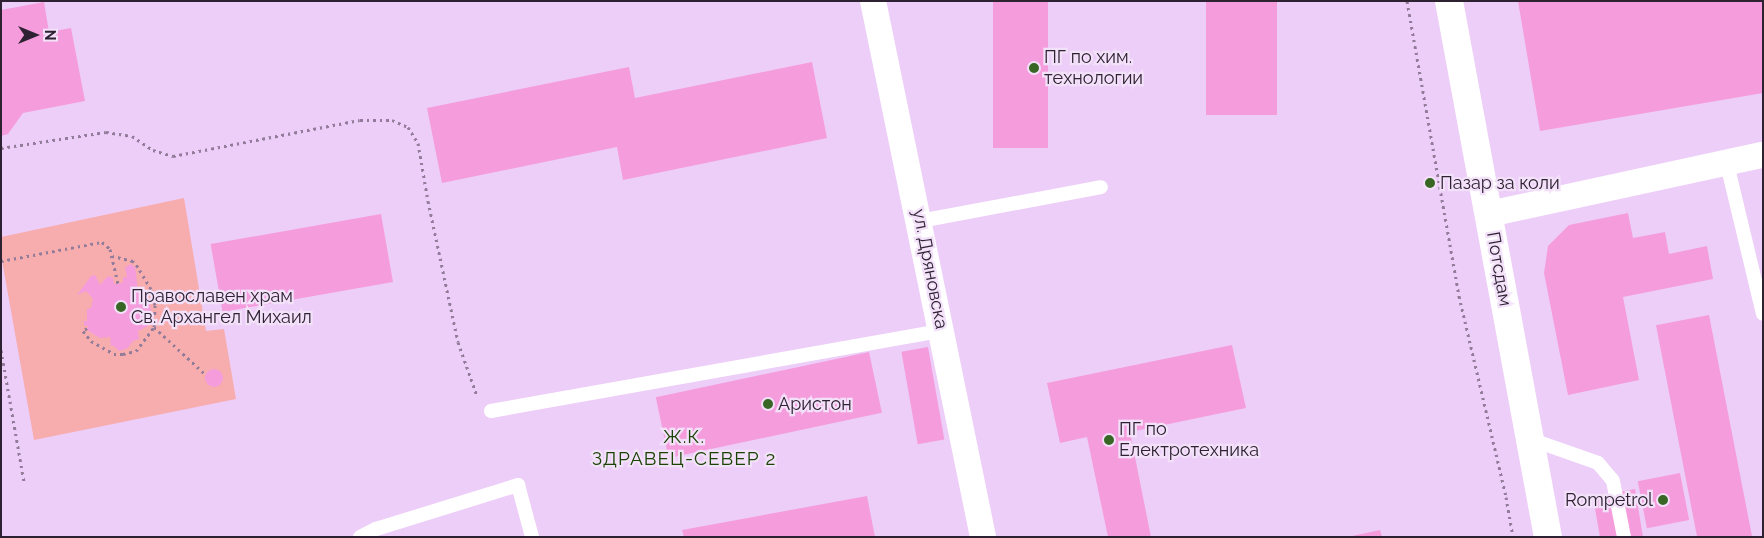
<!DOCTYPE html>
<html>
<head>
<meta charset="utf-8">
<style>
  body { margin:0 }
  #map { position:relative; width:1764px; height:538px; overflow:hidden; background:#edcef8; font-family:Raleway,sans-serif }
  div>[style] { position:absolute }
  .green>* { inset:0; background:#f7acae }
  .building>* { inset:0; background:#f59cdd; transform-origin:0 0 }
  .round { border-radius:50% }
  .path>* { height:3px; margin-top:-1.5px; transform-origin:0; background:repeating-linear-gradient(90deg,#927c9a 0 2.5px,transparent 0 6.5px) }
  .service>* { height:14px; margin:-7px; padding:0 7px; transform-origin:7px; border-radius:7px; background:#fff }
  .minor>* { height:26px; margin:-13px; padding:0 13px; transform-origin:13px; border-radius:13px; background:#fff }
  .tertiary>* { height:28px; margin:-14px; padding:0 14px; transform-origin:14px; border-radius:14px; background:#fff }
  .dots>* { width:14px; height:14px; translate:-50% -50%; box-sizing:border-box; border:2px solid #f3e0f9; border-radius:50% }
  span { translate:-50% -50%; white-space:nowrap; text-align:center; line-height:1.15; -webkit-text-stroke:4.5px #f3e0f9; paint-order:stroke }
  .poi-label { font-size:18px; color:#2e2232 }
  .left { translate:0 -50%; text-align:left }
  .right { translate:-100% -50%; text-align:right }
  .street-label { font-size:18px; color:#2e2232 }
  .neighbourhood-label { font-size:19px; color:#1a4304; letter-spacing:1px }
  .frame { position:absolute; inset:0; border:2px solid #2e2232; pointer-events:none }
  .north { position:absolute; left:10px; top:10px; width:50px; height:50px; -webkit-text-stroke:4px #f3e0f9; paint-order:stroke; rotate:90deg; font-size:14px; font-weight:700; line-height:20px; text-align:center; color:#2e2232 }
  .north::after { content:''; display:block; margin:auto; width:18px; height:22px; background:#2e2232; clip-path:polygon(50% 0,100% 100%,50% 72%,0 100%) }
</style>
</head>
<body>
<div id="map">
  <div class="green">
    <i style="clip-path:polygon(184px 198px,206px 331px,224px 329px,236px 399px,34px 440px,1px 255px,1px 237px)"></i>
  </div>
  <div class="building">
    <i style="left:993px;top:1px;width:55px;height:147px"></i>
    <i style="left:1206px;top:1px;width:71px;height:114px"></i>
    <i style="clip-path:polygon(1518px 1px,1763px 1px,1763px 93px,1540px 131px)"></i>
    <i style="clip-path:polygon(44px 2px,49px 32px,71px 28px,85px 101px,23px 113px,8px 134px,1px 136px,1px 10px)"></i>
    <i style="clip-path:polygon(812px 62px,827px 138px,623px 180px,617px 147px,442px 183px,427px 108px,629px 67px,635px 98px)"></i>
    <i style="clip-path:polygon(1628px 213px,1633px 238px,1665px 232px,1669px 254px,1707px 246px,1713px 279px,1623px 297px,1639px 380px,1568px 395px,1544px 273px,1548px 246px,1569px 225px)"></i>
    <i style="left:381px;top:214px;width:69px;height:173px;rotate:80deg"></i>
    <i style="clip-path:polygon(130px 264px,135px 267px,138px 291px,147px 291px,152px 315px,146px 319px,148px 326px,138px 331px,139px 339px,133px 341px,128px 348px,119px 351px,114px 346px,111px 346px,110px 337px,100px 338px,87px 330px,88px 326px,84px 325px,84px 321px,87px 321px,87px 309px,91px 308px,93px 299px,86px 291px,77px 295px,91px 276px,95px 275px,100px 285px,108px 276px,113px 278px,114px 284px,123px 283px,123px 277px,127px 277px,125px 268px)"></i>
    <i style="left:1709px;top:315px;width:226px;height:54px;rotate:79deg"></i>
    <i style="clip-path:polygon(1232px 345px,1246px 408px,1130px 432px,1151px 537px,1108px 537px,1087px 437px,1060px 443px,1047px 383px)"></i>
    <i style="left:928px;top:347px;width:94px;height:27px;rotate:80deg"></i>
    <i style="left:869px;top:352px;width:62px;height:218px;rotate:78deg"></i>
    <i class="round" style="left:205px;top:369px;width:18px;height:18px"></i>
    <i style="left:1680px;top:473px;width:48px;height:43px;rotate:79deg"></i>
    <i style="clip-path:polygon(1635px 489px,1643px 537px,1600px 537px,1593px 497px)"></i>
    <i style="clip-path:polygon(867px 496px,875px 537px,684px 537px,682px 530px)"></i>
    <i style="clip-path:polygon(1380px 530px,1382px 537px,1352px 537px,1352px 536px)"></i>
  </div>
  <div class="path">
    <i style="left:1407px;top:1px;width:300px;rotate:80deg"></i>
    <i style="left:1459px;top:296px;width:206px;rotate:76.8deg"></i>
    <i style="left:1506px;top:497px;width:41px;rotate:80.1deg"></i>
    <i style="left:1px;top:148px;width:106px;rotate:-8.7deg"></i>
    <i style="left:106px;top:132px;width:26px;rotate:9deg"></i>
    <i style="left:132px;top:136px;width:25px;rotate:34deg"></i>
    <i style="left:153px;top:150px;width:21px;rotate:17deg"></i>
    <i style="left:173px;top:156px;width:190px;rotate:-10.9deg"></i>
    <i style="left:360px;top:120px;width:32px"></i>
    <i style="left:392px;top:120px;width:17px;rotate:24deg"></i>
    <i style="left:408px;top:127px;width:19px;rotate:58deg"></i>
    <i style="left:418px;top:143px;width:59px;rotate:80.2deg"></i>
    <i style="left:428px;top:201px;width:144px;rotate:78deg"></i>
    <i style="left:458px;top:342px;width:57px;rotate:70.6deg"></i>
    <i style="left:1px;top:261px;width:103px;rotate:-10.7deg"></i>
    <i style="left:102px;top:242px;width:11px;rotate:41deg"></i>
    <i style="left:110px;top:249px;width:36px;rotate:77deg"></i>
    <i style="left:154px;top:327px;width:71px;rotate:42.7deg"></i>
    <i style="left:87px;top:328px;width:5px;rotate:143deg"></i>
    <i style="left:83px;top:331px;width:13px;rotate:51deg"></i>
    <i style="left:91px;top:341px;width:26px;rotate:29deg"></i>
    <i style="left:114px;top:354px;width:9px"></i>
    <i style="left:123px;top:354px;width:13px;rotate:-13deg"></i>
    <i style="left:136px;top:351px;width:30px;rotate:-53deg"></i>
    <i style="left:154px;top:327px;width:22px;rotate:-87deg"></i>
    <i style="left:155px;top:305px;width:16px;rotate:-104deg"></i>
    <i style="left:151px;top:289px;width:26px;rotate:-121deg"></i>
    <i style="left:138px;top:267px;width:8px;rotate:-130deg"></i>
    <i style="left:133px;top:261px;width:21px;rotate:-166deg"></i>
    <i style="left:1px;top:350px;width:134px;rotate:80.1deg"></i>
  </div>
  <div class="service">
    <i style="left:1727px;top:164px;width:154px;rotate:76.5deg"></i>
    <i style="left:920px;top:221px;width:184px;rotate:-10.6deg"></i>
    <i style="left:491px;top:411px;width:458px;rotate:-10.1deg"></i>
    <i style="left:1530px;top:439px;width:72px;rotate:19.4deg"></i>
    <i style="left:1598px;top:463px;width:23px;rotate:50deg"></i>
    <i style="left:1613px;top:481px;width:57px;rotate:78.9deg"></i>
    <i style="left:360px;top:537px;width:18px;rotate:-27deg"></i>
    <i style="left:376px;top:529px;width:149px;rotate:-17.2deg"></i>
    <i style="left:518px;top:485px;width:54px;rotate:74.9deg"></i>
  </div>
  <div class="minor">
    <i style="left:873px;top:1px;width:547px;rotate:78.4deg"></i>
    <i style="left:1489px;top:214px;width:280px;rotate:-12.2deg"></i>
  </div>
  <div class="tertiary">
    <i style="left:1449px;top:1px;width:545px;rotate:79.54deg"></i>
  </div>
  <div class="dots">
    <i style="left:1034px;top:68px;background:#386625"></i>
    <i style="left:1430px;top:183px;background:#386625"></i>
    <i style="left:121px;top:307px;background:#386625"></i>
    <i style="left:768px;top:404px;background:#386625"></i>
    <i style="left:1109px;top:440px;background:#386625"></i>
    <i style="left:1663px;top:500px;background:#386625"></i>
  </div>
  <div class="poi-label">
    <span class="left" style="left:1044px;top:68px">ПГ по хим.<br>технологии</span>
    <span class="left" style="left:1440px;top:183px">Пазар за коли</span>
    <span class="left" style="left:131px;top:307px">Православен храм<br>Св. Архангел Михаил</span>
    <span class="left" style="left:778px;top:404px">Аристон</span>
    <span class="left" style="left:1119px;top:440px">ПГ по<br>Електротехника</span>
    <span class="right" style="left:1653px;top:500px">Rompetrol</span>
  </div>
  <div class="street-label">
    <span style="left:930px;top:269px;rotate:79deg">ул. Дряновска</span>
    <span style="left:1499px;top:269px;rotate:80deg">Потсдам</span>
  </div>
  <div class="neighbourhood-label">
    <span style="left:684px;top:448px">Ж.К.<br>ЗДРАВЕЦ-СЕВЕР 2</span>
  </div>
  <div class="frame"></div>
  <div class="north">N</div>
</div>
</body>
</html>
